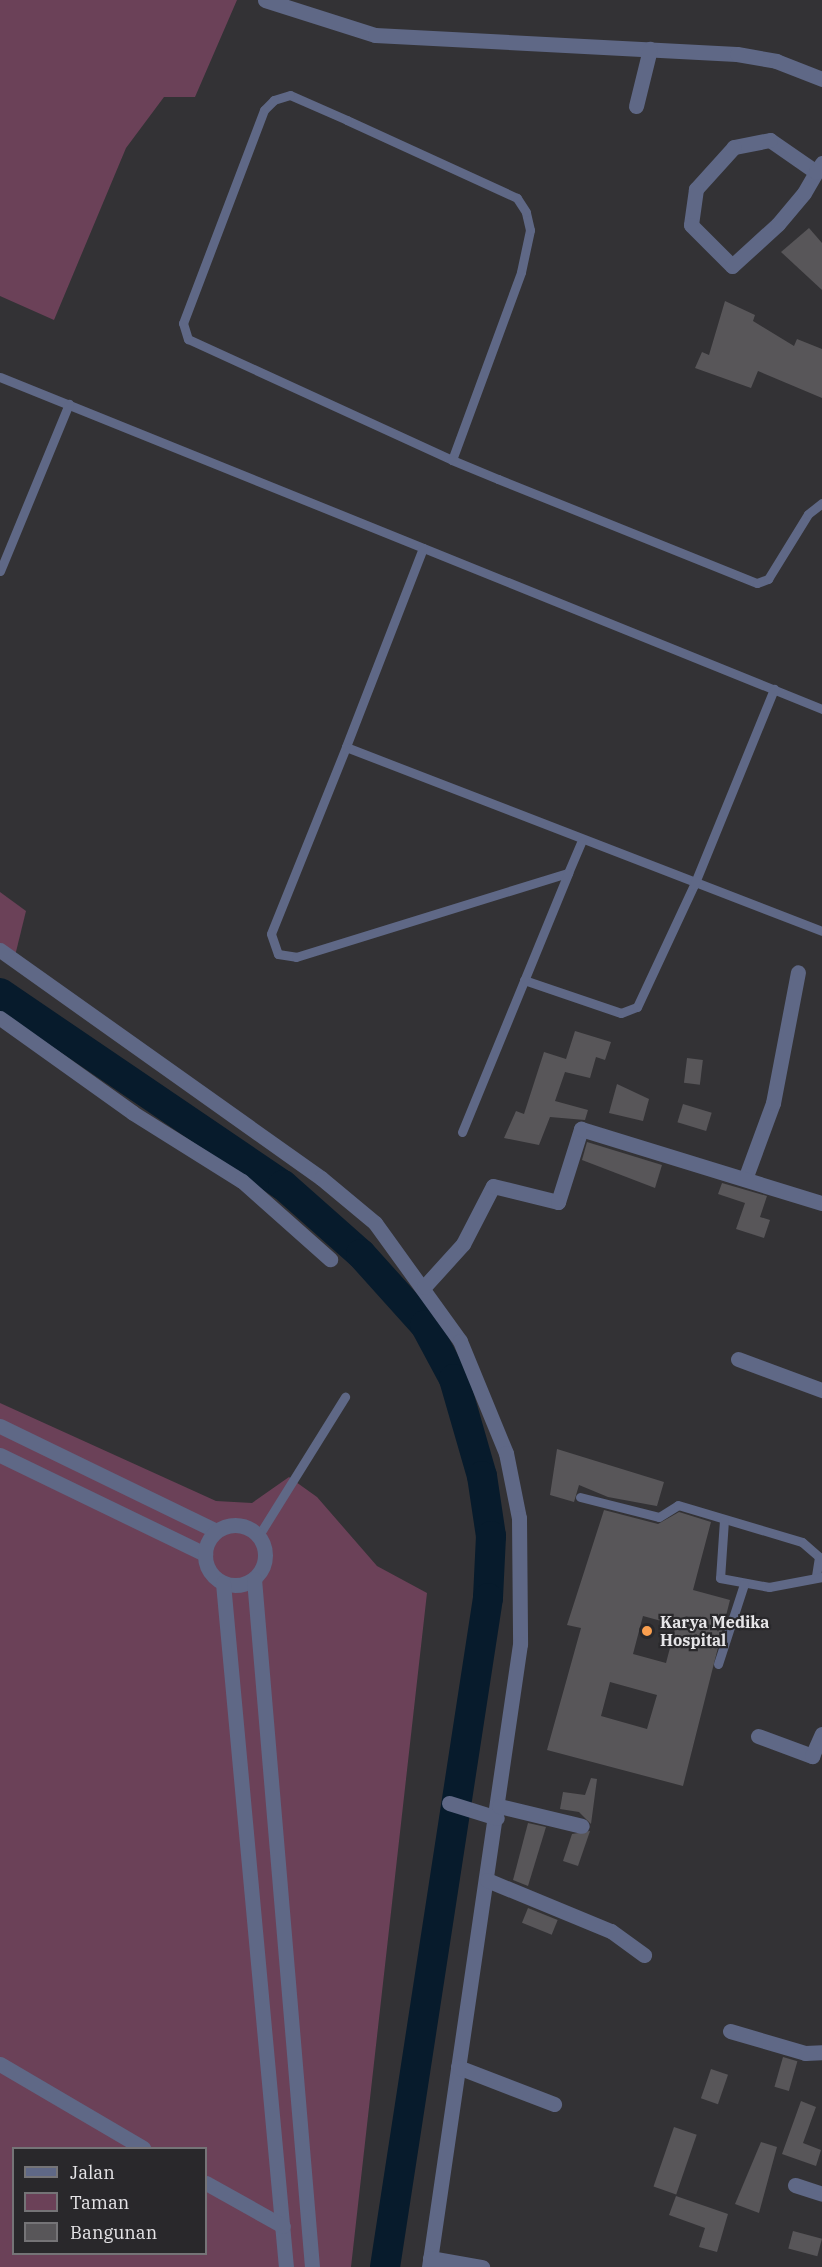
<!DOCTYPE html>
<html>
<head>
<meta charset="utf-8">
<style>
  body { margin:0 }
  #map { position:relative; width:822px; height:2267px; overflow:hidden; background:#333235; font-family:"IBM Plex Serif",serif }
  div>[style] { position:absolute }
  .green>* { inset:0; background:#6b4158 }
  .river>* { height:30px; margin:-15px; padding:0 15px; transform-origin:15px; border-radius:15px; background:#071b2c }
  .building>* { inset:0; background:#585659; transform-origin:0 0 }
  .service>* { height:9px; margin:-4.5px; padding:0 4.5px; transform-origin:4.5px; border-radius:4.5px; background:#5f6886 }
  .minor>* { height:15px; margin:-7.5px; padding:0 7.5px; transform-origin:7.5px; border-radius:7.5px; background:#5f6886 }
  .minor>.ring { margin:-7.5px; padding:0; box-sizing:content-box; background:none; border:15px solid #5f6886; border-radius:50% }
  .dots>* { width:16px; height:16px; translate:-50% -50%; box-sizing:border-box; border:3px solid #29282b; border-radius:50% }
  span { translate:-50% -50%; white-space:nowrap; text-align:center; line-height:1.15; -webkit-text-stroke:4.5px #29282b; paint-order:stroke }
  .poi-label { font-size:16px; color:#e6e5e8; font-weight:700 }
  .left { translate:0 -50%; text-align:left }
  .legend { position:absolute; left:12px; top:2147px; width:195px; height:108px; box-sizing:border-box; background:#29282b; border:2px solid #757477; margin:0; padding:8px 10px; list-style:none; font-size:18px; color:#e6e5e8 }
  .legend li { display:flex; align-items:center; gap:12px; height:30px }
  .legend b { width:30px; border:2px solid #757477 }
</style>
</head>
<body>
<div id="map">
  <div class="green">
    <i style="clip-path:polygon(0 0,237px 0,195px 97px,164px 97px,126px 148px,54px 320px,0 296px)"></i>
    <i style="clip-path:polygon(0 892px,26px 911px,13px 964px,0 955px)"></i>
    <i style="clip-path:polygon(evenodd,0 1403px,216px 1501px,252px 1503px,289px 1477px,317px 1497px,377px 1566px,427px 1593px,351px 2267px,0 2267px,0 1403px,14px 2148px,206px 2148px,206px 2254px,14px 2254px,14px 2148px)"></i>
  </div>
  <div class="river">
    <i style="left:0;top:993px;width:342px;rotate:34.2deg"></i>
    <i style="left:283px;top:1185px;width:104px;rotate:41.5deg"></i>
    <i style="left:361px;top:1254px;width:96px;rotate:48deg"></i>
    <i style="left:425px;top:1325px;width:61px;rotate:61.8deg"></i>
    <i style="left:454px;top:1379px;width:101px;rotate:73.9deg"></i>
    <i style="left:482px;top:1476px;width:61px;rotate:81.5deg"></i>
    <i style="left:491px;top:1536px;width:62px;rotate:92.8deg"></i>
    <i style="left:488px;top:1598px;width:677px;rotate:98.75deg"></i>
  </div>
  <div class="building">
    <i style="clip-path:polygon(809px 228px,822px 243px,822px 290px,781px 252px)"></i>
    <i style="clip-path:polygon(725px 301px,755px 315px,753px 321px,794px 346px,797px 339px,822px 349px,822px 398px,758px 371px,751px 388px,695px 368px,702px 352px,709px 355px)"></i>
    <i style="clip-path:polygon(575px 1031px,611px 1042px,605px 1060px,596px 1057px,590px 1078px,565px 1072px,555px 1101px,588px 1110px,585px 1120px,550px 1117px,539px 1145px,504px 1138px,516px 1111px,524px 1114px,544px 1052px,566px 1059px)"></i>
    <i style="left:687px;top:1058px;width:16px;height:25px;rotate:7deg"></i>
    <i style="clip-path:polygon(617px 1084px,649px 1099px,643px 1121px,609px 1113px)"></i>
    <i style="left:683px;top:1104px;width:30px;height:19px;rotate:17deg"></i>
    <i style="clip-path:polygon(587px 1142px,662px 1165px,655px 1188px,582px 1160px)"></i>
    <i style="clip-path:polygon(722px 1183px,767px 1196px,760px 1217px,770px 1220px,764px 1238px,736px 1229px,745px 1203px,718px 1194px)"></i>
    <i style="clip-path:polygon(557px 1449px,664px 1482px,657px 1506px,662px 1507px,608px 1497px,579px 1485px,574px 1502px,550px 1495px)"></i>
    <i style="clip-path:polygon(evenodd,604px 1510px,658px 1524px,679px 1512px,711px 1522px,693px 1590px,730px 1600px,683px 1786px,547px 1750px,581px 1628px,567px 1625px,604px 1510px,643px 1616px,676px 1625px,666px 1663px,633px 1654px,643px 1616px,604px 1510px,610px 1682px,657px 1695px,647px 1729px,601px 1716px,610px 1682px)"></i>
    <i style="clip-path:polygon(591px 1778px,597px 1779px,591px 1824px,579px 1812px,560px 1809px,563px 1792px,585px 1795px)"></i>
    <i style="clip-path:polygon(528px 1823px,546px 1827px,528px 1886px,513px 1880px)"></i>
    <i style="clip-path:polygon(590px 1831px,578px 1866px,563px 1861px,572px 1834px)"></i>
    <i style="left:528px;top:1908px;width:32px;height:16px;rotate:22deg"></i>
    <i style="left:783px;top:2057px;width:15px;height:31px;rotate:16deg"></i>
    <i style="left:711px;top:2069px;width:18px;height:31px;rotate:19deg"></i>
    <i style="clip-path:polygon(801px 2101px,816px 2107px,803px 2143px,821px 2150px,816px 2166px,782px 2154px)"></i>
    <i style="left:674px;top:2127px;width:24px;height:63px;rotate:19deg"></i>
    <i style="clip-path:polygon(761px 2142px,777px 2147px,759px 2213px,735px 2204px)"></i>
    <i style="clip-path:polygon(676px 2196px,728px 2214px,717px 2252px,699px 2247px,705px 2228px,669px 2215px)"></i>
    <i style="left:793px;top:2231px;width:30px;height:18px;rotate:15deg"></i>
  </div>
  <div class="service">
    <i style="left:0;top:377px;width:887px;rotate:21.99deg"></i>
    <i style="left:452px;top:460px;width:200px;rotate:-69.8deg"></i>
    <i style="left:521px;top:272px;width:43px;rotate:-77.9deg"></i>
    <i style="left:530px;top:230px;width:18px;rotate:-103deg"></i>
    <i style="left:526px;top:212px;width:17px;rotate:-123deg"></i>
    <i style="left:517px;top:198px;width:187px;rotate:-155.4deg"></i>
    <i style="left:347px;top:120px;width:62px;rotate:-156.3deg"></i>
    <i style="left:290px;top:95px;width:17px;rotate:163deg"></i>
    <i style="left:274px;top:100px;width:14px;rotate:135deg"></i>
    <i style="left:264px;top:110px;width:228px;rotate:110.8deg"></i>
    <i style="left:183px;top:323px;width:17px;rotate:73deg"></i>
    <i style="left:188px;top:339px;width:290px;rotate:24.6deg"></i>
    <i style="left:452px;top:460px;width:50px;rotate:22.4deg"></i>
    <i style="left:498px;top:479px;width:279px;rotate:21.9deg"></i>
    <i style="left:757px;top:583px;width:12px;rotate:-20deg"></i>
    <i style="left:768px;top:579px;width:76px;rotate:-58.4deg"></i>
    <i style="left:808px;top:514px;width:18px;rotate:-38deg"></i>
    <i style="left:423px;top:548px;width:213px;rotate:111.2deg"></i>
    <i style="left:346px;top:747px;width:510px;rotate:21.13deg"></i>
    <i style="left:0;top:571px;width:181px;rotate:-67.6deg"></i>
    <i style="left:346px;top:747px;width:201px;rotate:111.9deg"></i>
    <i style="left:271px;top:934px;width:21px;rotate:71deg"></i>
    <i style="left:278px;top:954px;width:18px;rotate:9deg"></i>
    <i style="left:296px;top:957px;width:285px;rotate:-17.2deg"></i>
    <i style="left:568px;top:873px;width:34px;rotate:-67deg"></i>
    <i style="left:524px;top:980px;width:102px;rotate:18.8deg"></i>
    <i style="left:621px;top:1013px;width:17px;rotate:-21deg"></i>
    <i style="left:637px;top:1007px;width:135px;rotate:-65deg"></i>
    <i style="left:694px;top:885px;width:212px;rotate:-67.8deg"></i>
    <i style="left:462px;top:1132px;width:280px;rotate:-67.7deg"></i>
    <i style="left:580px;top:1497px;width:81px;rotate:14.2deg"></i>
    <i style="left:659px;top:1517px;width:22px;rotate:-32deg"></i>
    <i style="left:678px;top:1505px;width:129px;rotate:16.6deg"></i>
    <i style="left:802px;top:1542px;width:23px;rotate:41deg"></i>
    <i style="left:819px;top:1557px;width:19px;rotate:99deg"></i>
    <i style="left:724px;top:1520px;width:58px;rotate:93.9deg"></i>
    <i style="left:720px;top:1578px;width:50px;rotate:10.4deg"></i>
    <i style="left:769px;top:1587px;width:54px;rotate:-10.7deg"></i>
    <i style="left:259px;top:1535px;width:163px;rotate:-58.1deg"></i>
    <i style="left:718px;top:1664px;width:84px;rotate:-72deg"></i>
  </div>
  <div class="minor">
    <i style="left:265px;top:0;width:115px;rotate:17.7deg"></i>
    <i style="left:375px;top:35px;width:362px;rotate:3deg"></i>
    <i style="left:737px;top:54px;width:40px;rotate:10deg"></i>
    <i style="left:776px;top:61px;width:49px;rotate:21.4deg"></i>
    <i style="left:636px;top:106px;width:59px;rotate:-76.2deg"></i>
    <i style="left:816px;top:172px;width:56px;rotate:-145.2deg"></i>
    <i style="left:770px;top:140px;width:37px;rotate:169deg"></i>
    <i style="left:734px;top:147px;width:57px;rotate:132.1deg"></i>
    <i style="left:696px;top:189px;width:36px;rotate:98deg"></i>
    <i style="left:691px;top:225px;width:58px;rotate:45deg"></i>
    <i style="left:732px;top:266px;width:62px;rotate:-42.4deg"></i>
    <i style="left:778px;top:224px;width:40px;rotate:-50deg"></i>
    <i style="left:804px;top:193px;width:24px;rotate:-60deg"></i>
    <i style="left:816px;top:172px;width:11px;rotate:-56deg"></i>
    <i style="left:0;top:950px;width:394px;rotate:35.4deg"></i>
    <i style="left:321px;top:1178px;width:70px;rotate:39.8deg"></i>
    <i style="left:375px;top:1223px;width:145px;rotate:54.2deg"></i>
    <i style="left:460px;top:1341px;width:121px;rotate:67.7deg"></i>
    <i style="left:506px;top:1453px;width:66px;rotate:78.7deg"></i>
    <i style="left:519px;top:1518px;width:126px;rotate:89.5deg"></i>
    <i style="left:520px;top:1644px;width:630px;rotate:98.31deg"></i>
    <i style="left:0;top:1018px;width:163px;rotate:35.5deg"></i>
    <i style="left:133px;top:1113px;width:128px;rotate:32deg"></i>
    <i style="left:242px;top:1181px;width:118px;rotate:41.6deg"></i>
    <i style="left:745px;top:1179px;width:81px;rotate:-69.8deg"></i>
    <i style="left:773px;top:1103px;width:133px;rotate:-79.2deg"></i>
    <i style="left:424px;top:1287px;width:58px;rotate:-47.8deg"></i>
    <i style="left:463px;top:1244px;width:65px;rotate:-62.7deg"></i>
    <i style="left:493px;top:1186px;width:67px;rotate:13.8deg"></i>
    <i style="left:558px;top:1202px;width:77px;rotate:-72.5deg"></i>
    <i style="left:581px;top:1129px;width:252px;rotate:17.1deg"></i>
    <i style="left:738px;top:1359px;width:90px;rotate:20.3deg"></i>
    <i style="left:0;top:1426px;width:240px;rotate:25.9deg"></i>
    <i style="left:0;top:1455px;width:228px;rotate:25.8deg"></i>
    <i class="ring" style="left:205px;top:1525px;width:45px;height:45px"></i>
    <i style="left:254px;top:1579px;width:690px;rotate:85.18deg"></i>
    <i style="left:223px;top:1583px;width:687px;rotate:84.74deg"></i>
    <i style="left:758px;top:1736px;width:58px;rotate:20.3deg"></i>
    <i style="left:812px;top:1756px;width:24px;rotate:-66deg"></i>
    <i style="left:449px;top:1803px;width:50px;rotate:17.4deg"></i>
    <i style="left:499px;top:1806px;width:85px;rotate:13.5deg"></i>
    <i style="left:487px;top:1880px;width:134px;rotate:22.4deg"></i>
    <i style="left:611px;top:1931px;width:41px;rotate:36deg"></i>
    <i style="left:730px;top:2031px;width:78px;rotate:16.3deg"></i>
    <i style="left:805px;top:2053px;width:17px;rotate:-3deg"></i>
    <i style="left:0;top:2064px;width:166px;rotate:30.4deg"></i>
    <i style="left:458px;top:2067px;width:103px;rotate:21.1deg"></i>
    <i style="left:206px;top:2183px;width:88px;rotate:29.2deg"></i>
    <i style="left:795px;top:2185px;width:28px;rotate:18deg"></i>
    <i style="left:430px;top:2258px;width:53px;rotate:9.8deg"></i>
  </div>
  <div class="dots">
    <i style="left:647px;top:1631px;background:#fa9f4f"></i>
  </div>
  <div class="poi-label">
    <span class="left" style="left:660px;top:1631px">Karya Medika<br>Hospital</span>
  </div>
  <ul class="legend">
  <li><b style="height:8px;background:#5f6886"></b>Jalan</li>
  <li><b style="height:16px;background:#6b4158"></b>Taman</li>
  <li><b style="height:16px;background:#585659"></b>Bangunan</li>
  </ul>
</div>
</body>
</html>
